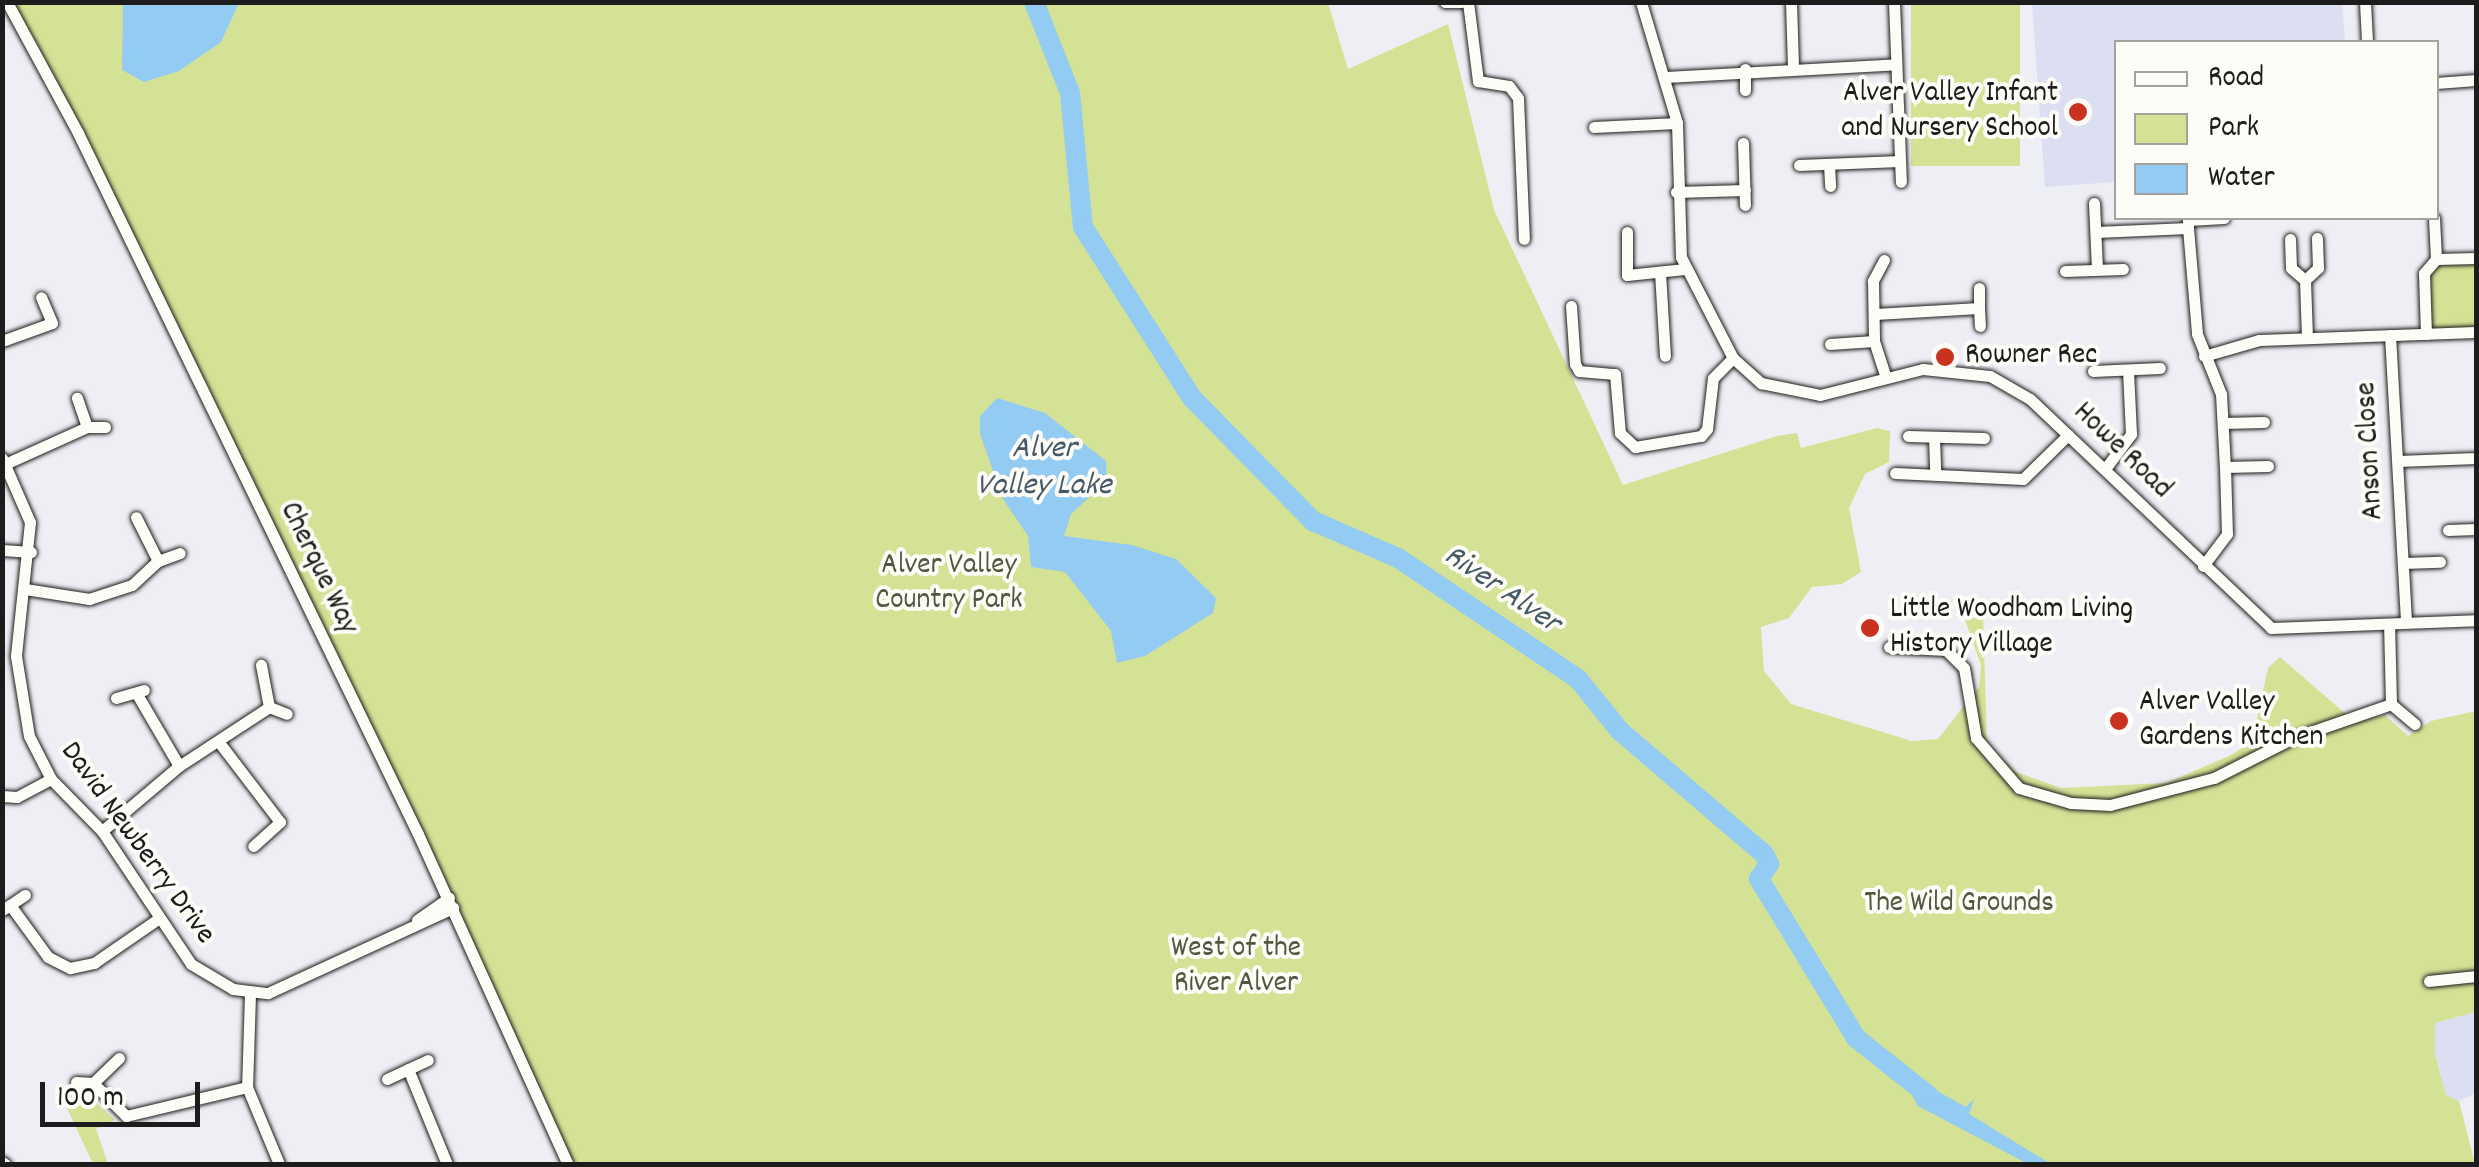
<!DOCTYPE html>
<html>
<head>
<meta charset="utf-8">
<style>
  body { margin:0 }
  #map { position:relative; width:2479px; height:1167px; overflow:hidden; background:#eeeff4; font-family:Dekko,sans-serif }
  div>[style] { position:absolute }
  .built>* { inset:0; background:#dcdff1 }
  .green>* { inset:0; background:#d4e295; transform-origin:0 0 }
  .water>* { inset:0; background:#94cbf3 }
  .river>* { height:20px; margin:-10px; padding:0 10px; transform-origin:10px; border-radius:10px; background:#94cbf3 }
  .roads { filter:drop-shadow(0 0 2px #1c1c1c) drop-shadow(0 0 2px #1c1c1c) }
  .minor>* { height:11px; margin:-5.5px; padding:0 5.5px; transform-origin:5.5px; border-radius:5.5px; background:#fdfcf7 }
  .dots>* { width:28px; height:28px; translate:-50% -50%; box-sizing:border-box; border:5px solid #fdfcf7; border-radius:50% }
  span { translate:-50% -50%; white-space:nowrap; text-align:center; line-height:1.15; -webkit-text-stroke:8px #fdfcf7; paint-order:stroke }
  .poi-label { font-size:30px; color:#1c1c1c }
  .right { translate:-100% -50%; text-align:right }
  .left { translate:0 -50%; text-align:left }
  .street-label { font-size:30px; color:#1c1c1c }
  .park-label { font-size:30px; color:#535740 }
  .water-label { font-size:32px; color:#465967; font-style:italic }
  .frame { position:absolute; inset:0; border:5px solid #1c1c1c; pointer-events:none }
  .legend { position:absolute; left:2114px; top:40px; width:325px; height:180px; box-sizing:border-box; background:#fdfcf7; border:2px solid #a3a29f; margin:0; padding:12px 18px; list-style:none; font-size:30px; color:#1c1c1c }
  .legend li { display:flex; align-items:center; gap:20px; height:50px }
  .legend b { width:50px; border:2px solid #a3a29f }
  .scale { position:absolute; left:40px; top:1082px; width:160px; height:45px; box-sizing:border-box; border:5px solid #1c1c1c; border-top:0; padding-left:12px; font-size:30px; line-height:35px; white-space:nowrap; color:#1c1c1c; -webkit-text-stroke:8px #fdfcf7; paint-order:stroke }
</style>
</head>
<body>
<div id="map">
  <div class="built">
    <i style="clip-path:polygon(2032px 3px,2342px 3px,2345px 42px,2116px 42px,2116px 182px,2045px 187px)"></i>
    <i style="clip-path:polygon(2476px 1012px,2476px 1093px,2459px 1101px,2446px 1095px,2435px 1054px,2435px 1023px)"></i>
  </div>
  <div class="green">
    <i style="clip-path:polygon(11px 3px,1328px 3px,1348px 69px,1448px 24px,1494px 210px,1623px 485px,1777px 436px,1797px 433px,1801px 448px,1877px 428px,1890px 431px,1889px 462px,1865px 474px,1849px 508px,1861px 572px,1842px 584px,1812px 587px,1789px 618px,1761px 627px,1764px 671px,1791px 704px,1912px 741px,1938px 739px,1979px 687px,1981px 665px,1965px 620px,1983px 615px,1987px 743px,2016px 772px,2061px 788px,2166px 783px,2229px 756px,2252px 742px,2268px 668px,2280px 657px,2355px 722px,2385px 715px,2408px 736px,2431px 721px,2476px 711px,2476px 1012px,2435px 1023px,2435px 1054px,2446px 1095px,2459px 1101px,2475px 1164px,568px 1164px,475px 954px)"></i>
    <i style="left:1911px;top:3px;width:109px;height:163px"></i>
    <i style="clip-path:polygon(2434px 264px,2474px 264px,2476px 327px,2429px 329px,2429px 268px)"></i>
    <i style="clip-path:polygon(57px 1087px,84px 1092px,115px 1120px,96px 1129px,108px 1164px,93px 1164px)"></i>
  </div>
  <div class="water">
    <i style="clip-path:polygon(123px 3px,123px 2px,239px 3px,221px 42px,179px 71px,144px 82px,122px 70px)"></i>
    <i style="clip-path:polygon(997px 398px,1045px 413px,1106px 461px,1107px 481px,1071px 514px,1064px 536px,1132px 545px,1176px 559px,1216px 598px,1213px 613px,1145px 656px,1117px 663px,1111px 631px,1065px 572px,1031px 567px,1028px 536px,1003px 499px,980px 434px,980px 416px)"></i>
    <i style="clip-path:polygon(1910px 1076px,1966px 1107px,1974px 1099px,1969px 1114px,2051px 1164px,2028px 1164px,1918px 1106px,1906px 1085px)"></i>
  </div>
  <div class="river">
    <i style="left:1034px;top:2px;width:98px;rotate:68.4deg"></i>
    <i style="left:1070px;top:93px;width:135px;rotate:84.5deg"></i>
    <i style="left:1083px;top:227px;width:203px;rotate:57.5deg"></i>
    <i style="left:1192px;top:398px;width:173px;rotate:45.5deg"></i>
    <i style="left:1313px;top:521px;width:93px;rotate:23.5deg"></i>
    <i style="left:1398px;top:558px;width:217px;rotate:33.9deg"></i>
    <i style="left:1578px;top:679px;width:67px;rotate:51.1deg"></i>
    <i style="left:1620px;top:731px;width:189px;rotate:40.5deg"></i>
    <i style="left:1764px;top:854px;width:11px;rotate:63deg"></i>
    <i style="left:1769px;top:864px;width:18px;rotate:124deg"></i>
    <i style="left:1759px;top:879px;width:186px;rotate:58.6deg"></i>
    <i style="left:1856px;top:1038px;width:93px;rotate:38.5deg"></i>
  </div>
  <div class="roads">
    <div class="minor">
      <i style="left:7px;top:2px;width:149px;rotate:61.5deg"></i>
      <i style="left:78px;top:133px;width:779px;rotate:64.13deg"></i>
      <i style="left:418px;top:834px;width:362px;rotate:65.6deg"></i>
      <i style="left:1445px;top:2px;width:16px"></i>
      <i style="left:1468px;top:2px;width:80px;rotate:82.8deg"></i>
      <i style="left:1478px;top:81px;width:31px;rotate:9deg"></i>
      <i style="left:1509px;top:86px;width:15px;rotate:53deg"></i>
      <i style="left:1518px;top:98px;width:141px;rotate:87.6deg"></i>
      <i style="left:1641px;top:2px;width:126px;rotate:73.4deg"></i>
      <i style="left:1677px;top:123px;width:134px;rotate:88.3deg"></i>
      <i style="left:1681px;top:257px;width:114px;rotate:62.8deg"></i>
      <i style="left:1733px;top:358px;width:38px;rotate:42deg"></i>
      <i style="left:1761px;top:383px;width:60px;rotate:11.5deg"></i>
      <i style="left:1820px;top:395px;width:106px;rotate:-14.2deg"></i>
      <i style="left:1923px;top:369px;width:67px;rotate:6deg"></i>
      <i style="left:1990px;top:376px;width:46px;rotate:29.9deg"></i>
      <i style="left:2030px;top:399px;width:332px;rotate:43.5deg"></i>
      <i style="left:2271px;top:628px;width:205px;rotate:-2.2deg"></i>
      <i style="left:1791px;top:2px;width:64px;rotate:88.2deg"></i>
      <i style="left:1894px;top:2px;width:180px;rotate:87.8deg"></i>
      <i style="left:2365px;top:2px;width:40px;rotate:87.1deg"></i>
      <i style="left:1745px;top:69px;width:21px;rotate:90deg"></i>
      <i style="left:1667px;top:77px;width:229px;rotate:-3.2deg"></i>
      <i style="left:2436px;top:83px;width:40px;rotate:-4.3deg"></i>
      <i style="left:1594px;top:127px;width:83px;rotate:-2.8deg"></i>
      <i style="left:1743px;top:143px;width:62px;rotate:88.2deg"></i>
      <i style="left:1829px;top:164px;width:22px;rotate:87deg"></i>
      <i style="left:1799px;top:165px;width:101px;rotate:-2.3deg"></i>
      <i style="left:1676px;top:192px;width:69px;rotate:-1.7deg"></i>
      <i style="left:2094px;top:203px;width:66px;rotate:87.4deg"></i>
      <i style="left:2434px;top:218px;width:41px;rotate:87.2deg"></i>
      <i style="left:2188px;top:228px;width:106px;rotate:85.1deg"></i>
      <i style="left:2197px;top:334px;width:65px;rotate:68.2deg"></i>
      <i style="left:2221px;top:394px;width:73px;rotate:86.9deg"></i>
      <i style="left:2225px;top:467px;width:67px;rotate:88.3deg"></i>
      <i style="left:2227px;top:534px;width:40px;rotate:127deg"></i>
      <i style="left:1627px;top:232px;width:43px;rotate:90deg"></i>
      <i style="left:1627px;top:275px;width:58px;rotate:-5.9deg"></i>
      <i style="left:2096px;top:232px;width:92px;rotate:-2.5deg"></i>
      <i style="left:2188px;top:228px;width:8px;rotate:-90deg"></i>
      <i style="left:2188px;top:220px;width:36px;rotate:-3deg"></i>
      <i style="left:2290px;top:239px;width:29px;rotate:88deg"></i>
      <i style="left:2291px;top:268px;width:18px;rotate:41deg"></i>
      <i style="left:2305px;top:280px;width:18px;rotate:-43deg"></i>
      <i style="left:2318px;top:268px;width:30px;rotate:-92deg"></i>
      <i style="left:2436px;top:259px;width:40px;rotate:-1.4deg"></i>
      <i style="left:1884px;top:260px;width:24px;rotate:118deg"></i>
      <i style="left:1873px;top:281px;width:60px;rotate:89deg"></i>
      <i style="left:1874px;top:341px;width:36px;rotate:72deg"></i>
      <i style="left:2065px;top:271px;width:58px;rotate:-2deg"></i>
      <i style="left:1660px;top:272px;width:84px;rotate:86.6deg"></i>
      <i style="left:2305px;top:280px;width:58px;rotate:88deg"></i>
      <i style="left:1571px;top:306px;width:58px;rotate:86.1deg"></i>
      <i style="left:1575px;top:364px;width:8px;rotate:60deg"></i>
      <i style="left:1579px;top:371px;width:36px;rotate:5deg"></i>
      <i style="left:1615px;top:374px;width:59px;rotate:85.2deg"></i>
      <i style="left:1620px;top:433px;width:21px;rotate:43deg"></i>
      <i style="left:1635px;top:447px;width:67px;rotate:-9.5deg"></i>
      <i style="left:1701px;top:436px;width:9px;rotate:-49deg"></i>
      <i style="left:1707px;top:429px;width:51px;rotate:-83.3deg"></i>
      <i style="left:1713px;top:378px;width:28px;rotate:-45deg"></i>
      <i style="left:1979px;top:308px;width:18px;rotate:87deg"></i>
      <i style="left:1875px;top:314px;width:104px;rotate:-3.3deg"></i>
      <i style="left:1979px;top:308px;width:20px;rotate:-90deg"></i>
      <i style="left:2426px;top:334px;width:61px;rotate:-91.9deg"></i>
      <i style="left:2424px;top:273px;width:18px;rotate:-49deg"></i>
      <i style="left:2390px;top:335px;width:287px;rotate:86.8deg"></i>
      <i style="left:2px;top:341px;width:53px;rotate:-19.8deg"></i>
      <i style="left:52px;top:323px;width:28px;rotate:-113deg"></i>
      <i style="left:1830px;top:344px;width:44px;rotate:-3.9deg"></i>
      <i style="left:2204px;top:356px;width:57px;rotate:-16.2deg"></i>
      <i style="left:2259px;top:340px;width:217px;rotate:-2.1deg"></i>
      <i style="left:2093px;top:371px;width:67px;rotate:-2.6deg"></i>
      <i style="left:2223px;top:423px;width:41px;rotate:-1.4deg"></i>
      <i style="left:87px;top:427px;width:18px"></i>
      <i style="left:1908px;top:436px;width:76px;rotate:1.5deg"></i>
      <i style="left:1934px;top:437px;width:36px;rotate:88deg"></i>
      <i style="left:2px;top:458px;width:70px;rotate:66.4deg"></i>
      <i style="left:30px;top:522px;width:135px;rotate:96deg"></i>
      <i style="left:16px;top:656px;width:81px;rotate:80.8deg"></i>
      <i style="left:29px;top:736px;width:48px;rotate:62.9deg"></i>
      <i style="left:51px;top:779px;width:73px;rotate:45.6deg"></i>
      <i style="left:102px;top:831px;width:160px;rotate:56.2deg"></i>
      <i style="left:191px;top:964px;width:49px;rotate:30.8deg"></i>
      <i style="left:233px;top:989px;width:35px;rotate:7deg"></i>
      <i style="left:268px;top:993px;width:204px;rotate:-24.7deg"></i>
      <i style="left:2398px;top:461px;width:78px;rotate:-2.2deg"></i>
      <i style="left:5px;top:464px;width:90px;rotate:-24.3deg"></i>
      <i style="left:87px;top:427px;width:31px;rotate:-109deg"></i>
      <i style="left:2225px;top:467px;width:43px;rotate:-1.3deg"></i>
      <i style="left:2105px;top:469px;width:44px;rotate:-53.4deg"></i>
      <i style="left:2131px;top:434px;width:64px;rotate:-92.7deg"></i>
      <i style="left:1895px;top:473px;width:128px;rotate:2.7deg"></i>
      <i style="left:2023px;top:479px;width:63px;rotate:-44.4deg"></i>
      <i style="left:2448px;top:530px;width:28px;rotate:-2deg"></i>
      <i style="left:2px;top:550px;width:29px;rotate:4deg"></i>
      <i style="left:158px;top:561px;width:23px;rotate:-20deg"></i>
      <i style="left:2403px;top:563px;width:37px;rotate:-2deg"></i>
      <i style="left:25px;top:589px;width:65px;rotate:8.9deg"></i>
      <i style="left:89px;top:599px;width:45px;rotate:-18deg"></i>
      <i style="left:132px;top:585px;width:35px;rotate:-43deg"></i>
      <i style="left:158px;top:561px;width:49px;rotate:-116.6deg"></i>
      <i style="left:1889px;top:647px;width:57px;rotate:3deg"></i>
      <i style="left:1946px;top:650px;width:25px;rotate:45deg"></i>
      <i style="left:1964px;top:668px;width:71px;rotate:80.3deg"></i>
      <i style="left:1976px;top:738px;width:66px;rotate:49.3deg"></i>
      <i style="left:2019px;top:788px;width:54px;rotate:16.1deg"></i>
      <i style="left:2071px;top:803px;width:39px;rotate:3deg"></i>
      <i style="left:2110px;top:805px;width:107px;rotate:-14.6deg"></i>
      <i style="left:2214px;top:778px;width:89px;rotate:-26.9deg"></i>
      <i style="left:2293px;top:738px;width:104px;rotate:-19.1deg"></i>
      <i style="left:2391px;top:704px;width:80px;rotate:-91.4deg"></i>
      <i style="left:138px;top:696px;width:81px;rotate:59.6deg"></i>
      <i style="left:116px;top:698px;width:29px;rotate:-16deg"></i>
      <i style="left:2391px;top:704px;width:31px;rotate:40deg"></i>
      <i style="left:269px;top:707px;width:19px;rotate:21deg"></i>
      <i style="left:218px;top:741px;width:102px;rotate:52.6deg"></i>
      <i style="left:280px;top:822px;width:36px;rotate:138deg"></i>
      <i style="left:2px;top:796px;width:15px;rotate:4deg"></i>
      <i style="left:17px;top:797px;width:38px;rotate:-28deg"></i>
      <i style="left:102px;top:831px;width:101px;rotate:-40.2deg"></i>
      <i style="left:179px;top:766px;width:108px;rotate:-33.2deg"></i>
      <i style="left:269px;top:707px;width:43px;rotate:-100.8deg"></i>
      <i style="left:10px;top:905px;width:18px;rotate:-34deg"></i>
      <i style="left:2px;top:910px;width:9px;rotate:-32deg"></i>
      <i style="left:10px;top:905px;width:64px;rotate:53.8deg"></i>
      <i style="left:48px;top:957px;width:25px;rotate:27deg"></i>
      <i style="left:70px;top:968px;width:25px;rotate:-12deg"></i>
      <i style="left:94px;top:963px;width:78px;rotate:-34.5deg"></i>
      <i style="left:417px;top:920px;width:39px;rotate:-35deg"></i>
      <i style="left:2429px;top:981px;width:47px;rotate:-6.1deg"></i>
      <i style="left:250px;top:994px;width:93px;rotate:91.8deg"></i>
      <i style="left:247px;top:1087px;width:83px;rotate:67.4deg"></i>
      <i style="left:119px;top:1058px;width:36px;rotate:136deg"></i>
      <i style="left:93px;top:1083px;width:47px;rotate:45deg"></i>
      <i style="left:126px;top:1116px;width:124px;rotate:-13.5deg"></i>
      <i style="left:408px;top:1069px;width:103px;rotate:67.7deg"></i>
      <i style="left:387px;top:1079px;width:45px;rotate:-24.9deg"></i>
      <i style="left:76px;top:1082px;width:17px;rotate:3deg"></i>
      <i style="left:2px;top:1162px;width:4px;rotate:34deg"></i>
    </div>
  </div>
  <div class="dots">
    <i style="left:2078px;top:112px;background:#c8321e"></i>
    <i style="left:1945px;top:357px;background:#c8321e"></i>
    <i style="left:1870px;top:628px;background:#c8321e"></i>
    <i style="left:2119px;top:721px;background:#c8321e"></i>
  </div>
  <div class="poi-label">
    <span class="right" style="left:2058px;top:112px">Alver Valley Infant<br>and Nursery School</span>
    <span class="left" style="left:1965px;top:357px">Rowner Rec</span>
    <span class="left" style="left:1890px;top:628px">Little Woodham Living<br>History Village</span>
    <span class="left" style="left:2139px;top:721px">Alver Valley<br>Gardens Kitchen</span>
  </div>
  <div class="street-label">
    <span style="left:2372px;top:451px;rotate:-93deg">Anson Close</span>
    <span style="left:2121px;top:452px;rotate:44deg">Howe Road</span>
    <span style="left:317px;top:569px;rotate:64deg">Cherque Way</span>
    <span style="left:136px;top:844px;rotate:54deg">David Newberry Drive</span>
  </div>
  <div class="park-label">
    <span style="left:949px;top:584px">Alver Valley<br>Country Park</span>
    <span style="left:1959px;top:905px">The Wild Grounds</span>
    <span style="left:1236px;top:967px">West of the<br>River Alver</span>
  </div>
  <div class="water-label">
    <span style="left:1044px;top:469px">Alver<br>Valley Lake</span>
    <span style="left:1501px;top:591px;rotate:34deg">River Alver</span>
  </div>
  <div class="frame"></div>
  <ul class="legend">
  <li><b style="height:12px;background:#fdfcf7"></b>Road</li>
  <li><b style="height:28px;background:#d4e295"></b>Park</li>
  <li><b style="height:28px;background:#94cbf3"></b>Water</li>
  </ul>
  <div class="scale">100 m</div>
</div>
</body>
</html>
